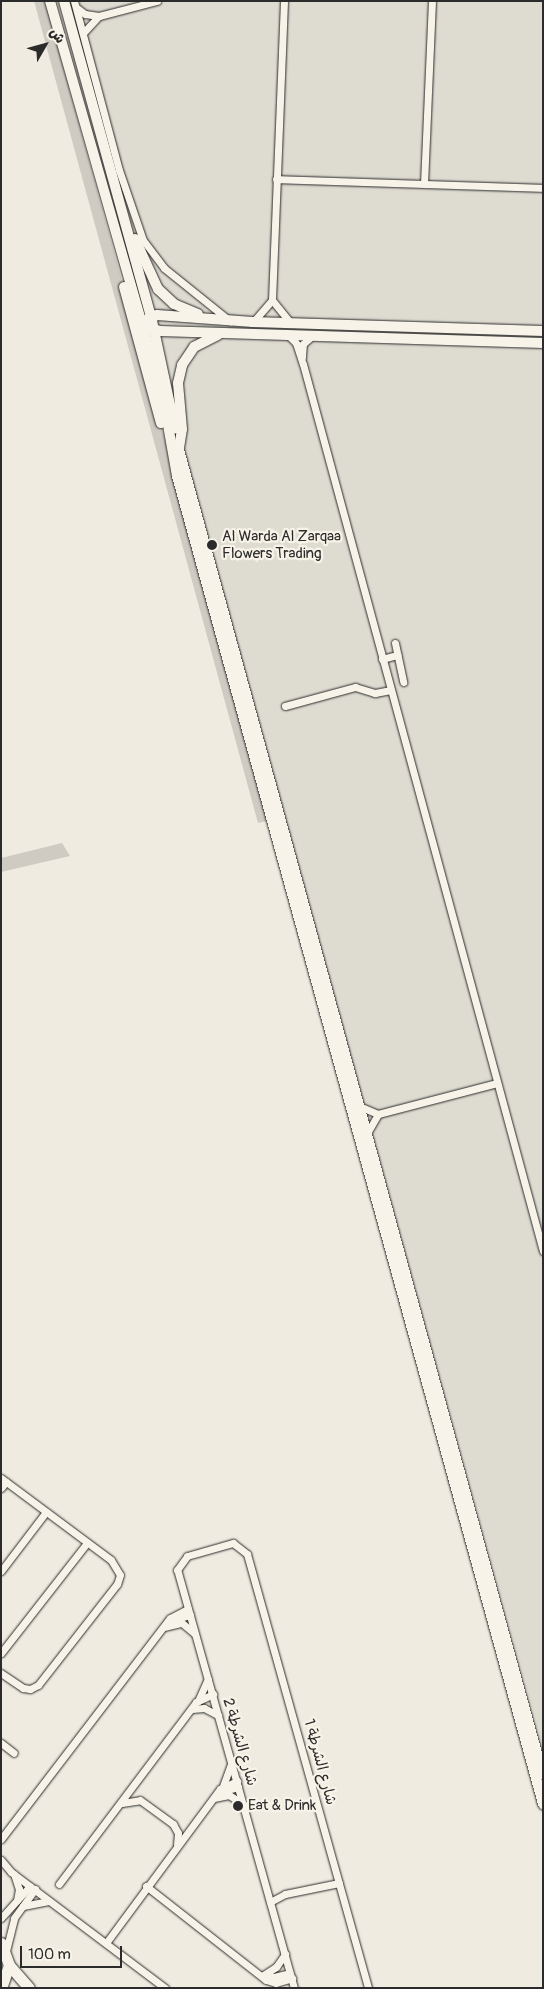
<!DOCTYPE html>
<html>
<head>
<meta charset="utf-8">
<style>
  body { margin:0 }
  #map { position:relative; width:544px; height:1989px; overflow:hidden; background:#efebe0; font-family:Pangolin,"Playpen Sans Arabic",sans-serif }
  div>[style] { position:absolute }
  .built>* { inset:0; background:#dedbd1 }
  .green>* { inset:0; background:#cfcbc2 }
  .roads { filter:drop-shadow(0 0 1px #2b2b2b) drop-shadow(0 0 1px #2b2b2b) }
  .street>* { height:7px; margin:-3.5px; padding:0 3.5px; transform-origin:3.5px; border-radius:3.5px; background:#f7f3e8 }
  .secondary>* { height:10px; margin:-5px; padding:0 5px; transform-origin:5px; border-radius:5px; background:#f7f3e8 }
  .primary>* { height:11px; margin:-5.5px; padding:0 5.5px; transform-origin:5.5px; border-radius:5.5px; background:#f7f3e8 }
  .dots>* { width:14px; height:14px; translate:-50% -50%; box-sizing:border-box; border:2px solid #f7f3e8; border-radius:50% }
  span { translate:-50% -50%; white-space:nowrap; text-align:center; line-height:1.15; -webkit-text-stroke:4.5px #f7f3e8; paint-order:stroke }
  .poi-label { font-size:15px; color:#2b2b2b }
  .left { translate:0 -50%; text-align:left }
  .street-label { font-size:15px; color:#2b2b2b }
  .frame { position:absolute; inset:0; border:2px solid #2b2b2b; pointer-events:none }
  .north { position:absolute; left:20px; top:20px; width:50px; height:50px; -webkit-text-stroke:4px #f7f3e8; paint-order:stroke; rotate:52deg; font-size:14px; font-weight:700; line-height:20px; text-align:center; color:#2b2b2b }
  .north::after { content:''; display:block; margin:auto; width:18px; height:22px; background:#2b2b2b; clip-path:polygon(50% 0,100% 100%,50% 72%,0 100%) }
  .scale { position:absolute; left:20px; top:1946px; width:102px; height:22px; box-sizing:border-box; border:2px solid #2b2b2b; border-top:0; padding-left:6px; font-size:15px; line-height:18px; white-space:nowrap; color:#2b2b2b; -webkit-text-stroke:4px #f7f3e8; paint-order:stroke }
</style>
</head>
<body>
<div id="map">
  <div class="built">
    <i style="clip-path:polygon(58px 1px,543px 1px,543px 338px,201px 325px,543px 343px,543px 1748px)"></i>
  </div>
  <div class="green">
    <i style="clip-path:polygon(34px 1px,45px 1px,126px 295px,267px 821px,258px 823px)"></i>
    <i style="clip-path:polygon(62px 843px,70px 856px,1px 872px,1px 858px)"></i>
  </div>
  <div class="roads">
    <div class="street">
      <i style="left:74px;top:1px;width:175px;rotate:75.1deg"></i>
      <i style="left:119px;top:170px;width:74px;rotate:71.1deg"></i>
      <i style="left:143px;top:240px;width:35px;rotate:53deg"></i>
      <i style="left:164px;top:268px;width:85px;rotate:38.8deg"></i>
      <i style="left:77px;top:8px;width:10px;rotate:37deg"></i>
      <i style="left:85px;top:14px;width:14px;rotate:8deg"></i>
      <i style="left:99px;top:16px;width:60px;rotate:-14.5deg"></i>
      <i style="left:83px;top:33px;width:23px;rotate:-47deg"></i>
      <i style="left:276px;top:179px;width:267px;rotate:1.9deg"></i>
      <i style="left:424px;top:184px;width:183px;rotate:-87.5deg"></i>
      <i style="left:272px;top:300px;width:27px;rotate:51deg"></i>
      <i style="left:253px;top:322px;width:29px;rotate:-49deg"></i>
      <i style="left:272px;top:300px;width:299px;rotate:-87.7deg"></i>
      <i style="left:288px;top:335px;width:11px;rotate:45deg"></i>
      <i style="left:296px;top:343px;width:22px;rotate:72deg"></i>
      <i style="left:303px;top:364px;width:919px;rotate:74.86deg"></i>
      <i style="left:302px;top:357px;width:13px;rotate:-86deg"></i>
      <i style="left:303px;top:344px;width:13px;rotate:-42deg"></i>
      <i style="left:395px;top:643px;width:40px;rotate:78deg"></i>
      <i style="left:382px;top:659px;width:16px;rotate:-15deg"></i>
      <i style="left:285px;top:706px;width:73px;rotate:-15.2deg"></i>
      <i style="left:355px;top:687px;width:21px;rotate:17deg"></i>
      <i style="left:375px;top:693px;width:16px;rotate:-11deg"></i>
      <i style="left:359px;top:1106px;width:21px;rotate:23deg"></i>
      <i style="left:378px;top:1114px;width:123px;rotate:-14.6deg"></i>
      <i style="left:366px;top:1135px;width:24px;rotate:-60deg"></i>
      <i style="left:1px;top:1478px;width:137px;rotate:36.7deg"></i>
      <i style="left:111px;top:1560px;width:17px;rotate:59deg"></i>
      <i style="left:120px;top:1575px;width:9px;rotate:108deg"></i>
      <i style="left:117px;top:1584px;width:128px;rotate:128deg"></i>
      <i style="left:38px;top:1685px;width:9px;rotate:153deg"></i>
      <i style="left:30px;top:1689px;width:7px;rotate:-172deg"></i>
      <i style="left:23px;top:1688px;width:27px;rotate:-146deg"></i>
      <i style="left:1px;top:1488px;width:8px;rotate:-50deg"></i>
      <i style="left:1px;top:1571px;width:74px;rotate:-52.7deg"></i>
      <i style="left:170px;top:1621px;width:21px;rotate:-17deg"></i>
      <i style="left:164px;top:1627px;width:18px;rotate:-13deg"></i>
      <i style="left:182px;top:1623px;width:16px;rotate:40deg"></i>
      <i style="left:1px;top:1653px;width:140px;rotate:-52deg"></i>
      <i style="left:198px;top:1701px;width:24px;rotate:-66deg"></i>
      <i style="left:192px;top:1709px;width:12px;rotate:-5deg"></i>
      <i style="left:204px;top:1708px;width:16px;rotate:27deg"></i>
      <i style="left:1px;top:1743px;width:16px;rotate:38deg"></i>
      <i style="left:223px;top:1786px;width:23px;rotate:-70deg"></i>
      <i style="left:218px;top:1793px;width:21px;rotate:-17deg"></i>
      <i style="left:214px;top:1798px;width:15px;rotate:-11deg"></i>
      <i style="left:229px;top:1795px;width:17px;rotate:33deg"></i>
      <i style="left:122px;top:1803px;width:18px;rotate:-9deg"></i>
      <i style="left:140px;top:1800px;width:41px;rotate:36deg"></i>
      <i style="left:173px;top:1824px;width:10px;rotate:61deg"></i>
      <i style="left:178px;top:1833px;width:11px;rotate:95deg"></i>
      <i style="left:1px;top:1839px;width:278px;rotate:-52.6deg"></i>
      <i style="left:170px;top:1618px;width:20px;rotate:-27deg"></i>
      <i style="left:1px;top:1860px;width:16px;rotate:50deg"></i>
      <i style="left:11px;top:1872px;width:193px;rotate:37deg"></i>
      <i style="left:14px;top:1874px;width:16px;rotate:72deg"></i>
      <i style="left:19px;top:1889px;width:11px;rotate:100deg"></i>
      <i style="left:59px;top:1884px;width:228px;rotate:-53deg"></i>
      <i style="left:196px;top:1702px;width:19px;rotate:-25deg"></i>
      <i style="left:146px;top:1886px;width:152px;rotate:38.1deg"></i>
      <i style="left:266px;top:1980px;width:10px;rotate:17deg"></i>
      <i style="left:276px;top:1983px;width:17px;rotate:-17deg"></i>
      <i style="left:270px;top:1902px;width:17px;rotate:-28deg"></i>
      <i style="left:285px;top:1894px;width:55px;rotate:-11.5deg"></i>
      <i style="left:23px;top:1906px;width:26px;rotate:-11deg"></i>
      <i style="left:1px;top:1918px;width:43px;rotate:-47.8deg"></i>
      <i style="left:106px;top:1943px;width:192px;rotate:-53.5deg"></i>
      <i style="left:220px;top:1789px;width:19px;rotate:-25deg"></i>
      <i style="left:6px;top:1951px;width:34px;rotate:-76deg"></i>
      <i style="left:14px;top:1918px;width:36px;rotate:-54deg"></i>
      <i style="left:262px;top:1976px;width:17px;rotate:-33deg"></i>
      <i style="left:276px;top:1967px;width:16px;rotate:-55deg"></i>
      <i style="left:262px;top:1976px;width:12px;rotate:5deg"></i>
      <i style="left:274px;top:1977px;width:16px;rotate:-14deg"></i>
      <i style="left:294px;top:1988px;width:434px;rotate:-105.6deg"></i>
      <i style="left:177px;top:1570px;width:17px;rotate:-54deg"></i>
      <i style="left:187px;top:1556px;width:48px;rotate:-15.8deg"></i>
      <i style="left:233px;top:1543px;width:18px;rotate:38deg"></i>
      <i style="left:247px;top:1554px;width:451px;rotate:74.4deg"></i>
    </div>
    <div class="secondary">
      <i style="left:50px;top:1px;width:332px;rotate:74.1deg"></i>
      <i style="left:141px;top:320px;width:91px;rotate:74.7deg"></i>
      <i style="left:165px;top:408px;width:69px;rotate:80deg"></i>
      <i style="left:177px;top:476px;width:1378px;rotate:74.59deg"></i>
      <i style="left:64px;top:1px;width:327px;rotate:74.6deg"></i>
      <i style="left:151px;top:316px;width:115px;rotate:77.9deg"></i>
      <i style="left:135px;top:239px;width:55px;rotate:65.3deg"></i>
      <i style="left:158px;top:289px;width:22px;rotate:43deg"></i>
      <i style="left:174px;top:304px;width:26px;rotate:23deg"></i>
      <i style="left:124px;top:287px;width:141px;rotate:74.8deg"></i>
      <i style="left:146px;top:320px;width:12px;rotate:-24deg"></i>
      <i style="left:157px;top:315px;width:96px;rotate:4.2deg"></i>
      <i style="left:253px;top:322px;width:290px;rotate:1.8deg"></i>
      <i style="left:149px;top:328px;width:11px;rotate:15deg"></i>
      <i style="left:160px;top:331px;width:383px;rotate:1.8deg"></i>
      <i style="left:179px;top:448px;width:19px;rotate:-81deg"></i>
      <i style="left:182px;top:429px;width:46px;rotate:-95deg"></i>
      <i style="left:178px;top:383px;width:18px;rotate:-77deg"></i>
      <i style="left:182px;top:365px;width:22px;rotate:-56deg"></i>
      <i style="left:194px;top:347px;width:27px;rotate:-27deg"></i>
      <i style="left:179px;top:450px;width:1374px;rotate:74.64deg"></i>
    </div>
    <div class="primary">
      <i style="left:1px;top:1943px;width:23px;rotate:70deg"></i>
      <i style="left:9px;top:1965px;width:24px;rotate:109deg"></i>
      <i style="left:9px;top:1965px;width:30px;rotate:49deg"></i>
    </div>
  </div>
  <div class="dots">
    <i style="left:212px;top:545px;background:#2b2b2b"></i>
    <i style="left:238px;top:1806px;background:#2b2b2b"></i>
  </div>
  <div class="poi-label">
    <span class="left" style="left:222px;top:545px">Al Warda Al Zarqaa<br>Flowers Trading</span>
    <span class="left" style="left:248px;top:1806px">Eat &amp; Drink</span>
  </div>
  <div class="street-label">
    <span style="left:240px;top:1742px;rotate:74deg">شارع الشرطة 2</span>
    <span style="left:320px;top:1762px;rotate:75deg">شارع الشرطة 1</span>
  </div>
  <div class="frame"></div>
  <div class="north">ش</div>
  <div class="scale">100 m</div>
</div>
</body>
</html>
